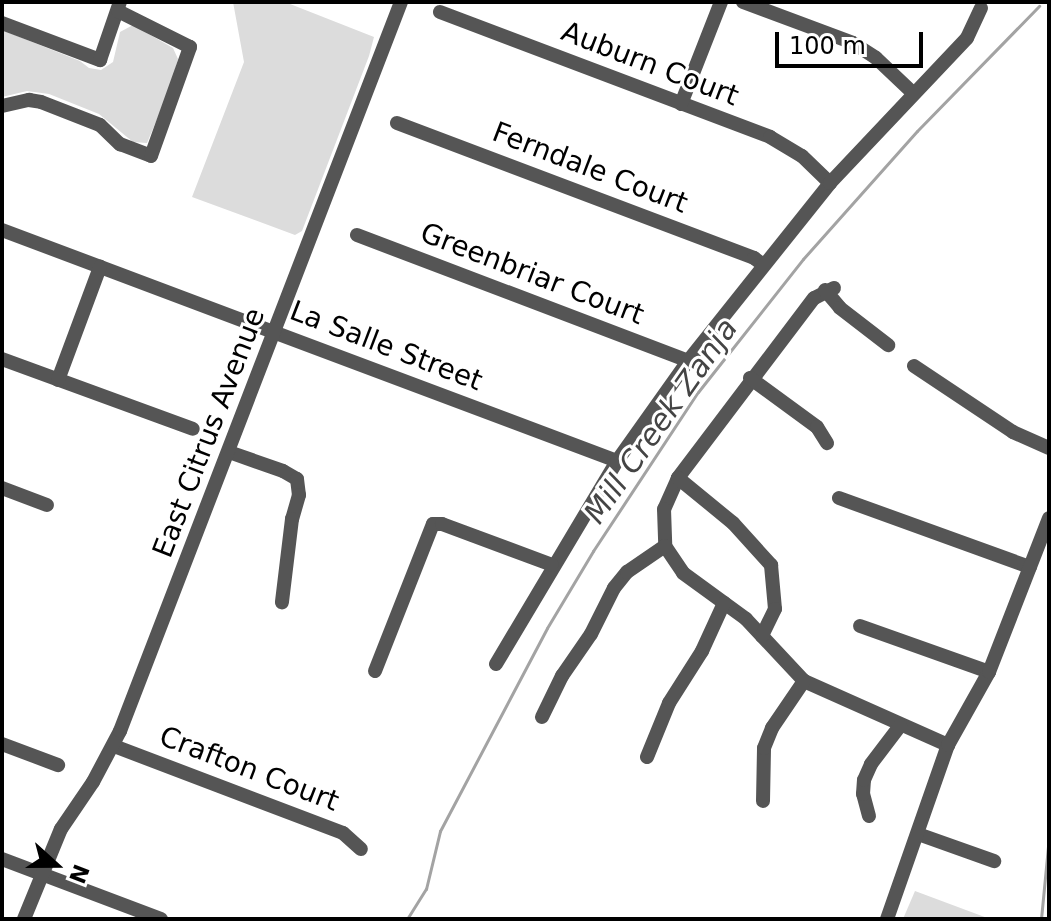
<!DOCTYPE html>
<html>
<head>
<meta charset="utf-8">
<style>
  body { margin:0 }
  #map { position:relative; width:1051px; height:921px; overflow:hidden; background:#fff; font-family:"DejaVu Sans",sans-serif }
  div>[style] { position:absolute }
  .green>* { inset:0; background:#dcdcdc }
  .stream>* { height:3px; margin:-1.5px; padding:0 1.5px; transform-origin:1.5px; border-radius:1.5px; background:#a3a3a3 }
  .minor>* { height:14px; margin:-7px; padding:0 7px; transform-origin:7px; border-radius:7px; background:#555 }
  span { translate:-50% -50%; white-space:nowrap; text-align:center; line-height:1.15; -webkit-text-stroke:6px #fff; paint-order:stroke }
  .street-label { font-size:28px; color:#000 }
  .water-label { font-size:30px; color:#444; font-style:italic }
  .frame { position:absolute; inset:0; border:4px solid #000; pointer-events:none }
  .north { position:absolute; left:16px; top:825px; width:80px; height:80px; -webkit-text-stroke:6px #fff; paint-order:stroke; rotate:111deg; font-size:22px; font-weight:700; line-height:32px; text-align:center; color:#000 }
  .north::after { content:''; display:block; margin:auto; width:28px; height:36px; background:#000; clip-path:polygon(50% 0,100% 100%,50% 72%,0 100%) }
  .scale { position:absolute; left:775px; top:32px; width:148px; height:36px; box-sizing:border-box; border:4px solid #000; border-top:0; padding-left:10px; font-size:24px; line-height:28px; white-space:nowrap; color:#000; -webkit-text-stroke:6px #fff; paint-order:stroke }
</style>
</head>
<body>
<div id="map">
  <div class="green">
    <i style="clip-path:polygon(233px 2px,285px 2px,374px 37px,369px 56px,302px 231px,295px 235px,192px 197px,244px 62px)"></i>
    <i style="clip-path:polygon(133px 25px,173px 48px,178px 59px,170px 88px,147px 143px,133px 142px,99px 114px,49px 94px,27px 91px,2px 97px,2px 30px,80px 61px,89px 68px,101px 70px,113px 62px,120px 32px)"></i>
    <i style="clip-path:polygon(915px 891px,990px 919px,903px 919px)"></i>
  </div>
  <div class="stream">
    <i style="left:407px;top:919px;width:36px;rotate:-58deg"></i>
    <i style="left:426px;top:889px;width:60px;rotate:-76.4deg"></i>
    <i style="left:440px;top:831px;width:229px;rotate:-62.2deg"></i>
    <i style="left:547px;top:628px;width:90px;rotate:-59.1deg"></i>
    <i style="left:593px;top:551px;width:191px;rotate:-56.6deg"></i>
    <i style="left:698px;top:392px;width:169px;rotate:-51.7deg"></i>
    <i style="left:803px;top:259px;width:171px;rotate:-48.3deg"></i>
    <i style="left:917px;top:131px;width:175px;rotate:-45.7deg"></i>
    <i style="left:1041px;top:919px;width:83px;rotate:-84.5deg"></i>
  </div>
  <div class="minor">
    <i style="left:743px;top:2px;width:117px;rotate:20.4deg"></i>
    <i style="left:853px;top:43px;width:27px;rotate:33deg"></i>
    <i style="left:876px;top:58px;width:52px;rotate:43.5deg"></i>
    <i style="left:440px;top:12px;width:353px;rotate:20.7deg"></i>
    <i style="left:770px;top:137px;width:37px;rotate:31deg"></i>
    <i style="left:802px;top:156px;width:39px;rotate:44deg"></i>
    <i style="left:2px;top:23px;width:105px;rotate:20.7deg"></i>
    <i style="left:100px;top:60px;width:61px;rotate:-71deg"></i>
    <i style="left:681px;top:104px;width:110px;rotate:-68.6deg"></i>
    <i style="left:2px;top:106px;width:28px;rotate:-13deg"></i>
    <i style="left:29px;top:100px;width:12px;rotate:9deg"></i>
    <i style="left:41px;top:102px;width:63px;rotate:21.3deg"></i>
    <i style="left:100px;top:125px;width:28px;rotate:44deg"></i>
    <i style="left:120px;top:144px;width:33px;rotate:21deg"></i>
    <i style="left:151px;top:156px;width:116px;rotate:-70.3deg"></i>
    <i style="left:190px;top:47px;width:80px;rotate:-153.4deg"></i>
    <i style="left:397px;top:123px;width:382px;rotate:20.7deg"></i>
    <i style="left:754px;top:258px;width:10px;rotate:37deg"></i>
    <i style="left:2px;top:230px;width:657px;rotate:20.59deg"></i>
    <i style="left:357px;top:235px;width:354px;rotate:20.8deg"></i>
    <i style="left:834px;top:288px;width:22px;rotate:153deg"></i>
    <i style="left:814px;top:298px;width:226px;rotate:127.1deg"></i>
    <i style="left:678px;top:478px;width:34px;rotate:114deg"></i>
    <i style="left:664px;top:509px;width:37px;rotate:88deg"></i>
    <i style="left:665px;top:546px;width:32px;rotate:56deg"></i>
    <i style="left:683px;top:573px;width:78px;rotate:36.1deg"></i>
    <i style="left:746px;top:619px;width:85px;rotate:46.9deg"></i>
    <i style="left:804px;top:681px;width:158px;rotate:24deg"></i>
    <i style="left:825px;top:290px;width:23px;rotate:50deg"></i>
    <i style="left:840px;top:308px;width:61px;rotate:37.6deg"></i>
    <i style="left:2px;top:359px;width:203px;rotate:20.1deg"></i>
    <i style="left:914px;top:366px;width:119px;rotate:33.7deg"></i>
    <i style="left:1013px;top:432px;width:39px;rotate:24deg"></i>
    <i style="left:750px;top:378px;width:83px;rotate:36.2deg"></i>
    <i style="left:817px;top:427px;width:19px;rotate:58deg"></i>
    <i style="left:58px;top:380px;width:121px;rotate:-69.6deg"></i>
    <i style="left:229px;top:452px;width:57px;rotate:19.4deg"></i>
    <i style="left:283px;top:471px;width:16px;rotate:30deg"></i>
    <i style="left:297px;top:479px;width:16px;rotate:83deg"></i>
    <i style="left:299px;top:495px;width:25px;rotate:106deg"></i>
    <i style="left:292px;top:519px;width:84px;rotate:96.9deg"></i>
    <i style="left:678px;top:478px;width:71px;rotate:39.3deg"></i>
    <i style="left:733px;top:523px;width:57px;rotate:47.9deg"></i>
    <i style="left:771px;top:565px;width:44px;rotate:84.8deg"></i>
    <i style="left:775px;top:609px;width:30px;rotate:116deg"></i>
    <i style="left:2px;top:488px;width:48px;rotate:20.7deg"></i>
    <i style="left:839px;top:498px;width:203px;rotate:19.9deg"></i>
    <i style="left:860px;top:626px;width:137px;rotate:19.6deg"></i>
    <i style="left:496px;top:664px;width:236px;rotate:-59.2deg"></i>
    <i style="left:617px;top:461px;width:123px;rotate:-54.6deg"></i>
    <i style="left:688px;top:361px;width:228px;rotate:-51.4deg"></i>
    <i style="left:830px;top:183px;width:199px;rotate:-46.6deg"></i>
    <i style="left:967px;top:38px;width:33px;rotate:-65deg"></i>
    <i style="left:375px;top:671px;width:158px;rotate:-68.5deg"></i>
    <i style="left:433px;top:524px;width:9px"></i>
    <i style="left:442px;top:524px;width:117px;rotate:20.4deg"></i>
    <i style="left:542px;top:717px;width:46px;rotate:-64deg"></i>
    <i style="left:562px;top:676px;width:51px;rotate:-55.4deg"></i>
    <i style="left:591px;top:634px;width:51px;rotate:-63.4deg"></i>
    <i style="left:614px;top:588px;width:21px;rotate:-51deg"></i>
    <i style="left:627px;top:572px;width:46px;rotate:-34.4deg"></i>
    <i style="left:2px;top:744px;width:60px;rotate:20.6deg"></i>
    <i style="left:114px;top:746px;width:245px;rotate:20.8deg"></i>
    <i style="left:343px;top:833px;width:24px;rotate:42deg"></i>
    <i style="left:647px;top:757px;width:58px;rotate:-67.8deg"></i>
    <i style="left:669px;top:703px;width:62px;rotate:-57.6deg"></i>
    <i style="left:702px;top:651px;width:53px;rotate:-65.4deg"></i>
    <i style="left:763px;top:801px;width:53px;rotate:-88.9deg"></i>
    <i style="left:764px;top:748px;width:22px;rotate:-68deg"></i>
    <i style="left:772px;top:728px;width:57px;rotate:-55.8deg"></i>
    <i style="left:869px;top:816px;width:23px;rotate:-105deg"></i>
    <i style="left:863px;top:794px;width:14px;rotate:-86deg"></i>
    <i style="left:864px;top:780px;width:17px;rotate:-66deg"></i>
    <i style="left:871px;top:764px;width:48px;rotate:-52.7deg"></i>
    <i style="left:918px;top:834px;width:81px;rotate:19.6deg"></i>
    <i style="left:2px;top:859px;width:170px;rotate:20.7deg"></i>
    <i style="left:24px;top:919px;width:97px;rotate:-67.7deg"></i>
    <i style="left:61px;top:829px;width:57px;rotate:-55.8deg"></i>
    <i style="left:93px;top:782px;width:58px;rotate:-62.1deg"></i>
    <i style="left:120px;top:731px;width:781px;rotate:-68.92deg"></i>
    <i style="left:887px;top:919px;width:184px;rotate:-70.7deg"></i>
    <i style="left:948px;top:745px;width:84px;rotate:-60.7deg"></i>
    <i style="left:989px;top:672px;width:165px;rotate:-68.7deg"></i>
  </div>
  <div class="street-label">
    <span style="left:650px;top:64px;rotate:21deg">Auburn Court</span>
    <span style="left:590px;top:168px;rotate:21deg">Ferndale Court</span>
    <span style="left:532px;top:274px;rotate:21deg">Greenbriar Court</span>
    <span style="left:386px;top:346px;rotate:21deg">La Salle Street</span>
    <span style="left:209px;top:433px;rotate:-69deg">East Citrus Avenue</span>
    <span style="left:249px;top:769px;rotate:21deg">Crafton Court</span>
  </div>
  <div class="water-label">
    <span style="left:661px;top:421px;rotate:-55deg">Mill Creek Zanja</span>
  </div>
  <div class="frame"></div>
  <div class="north">N</div>
  <div class="scale">100 m</div>
</div>
</body>
</html>
